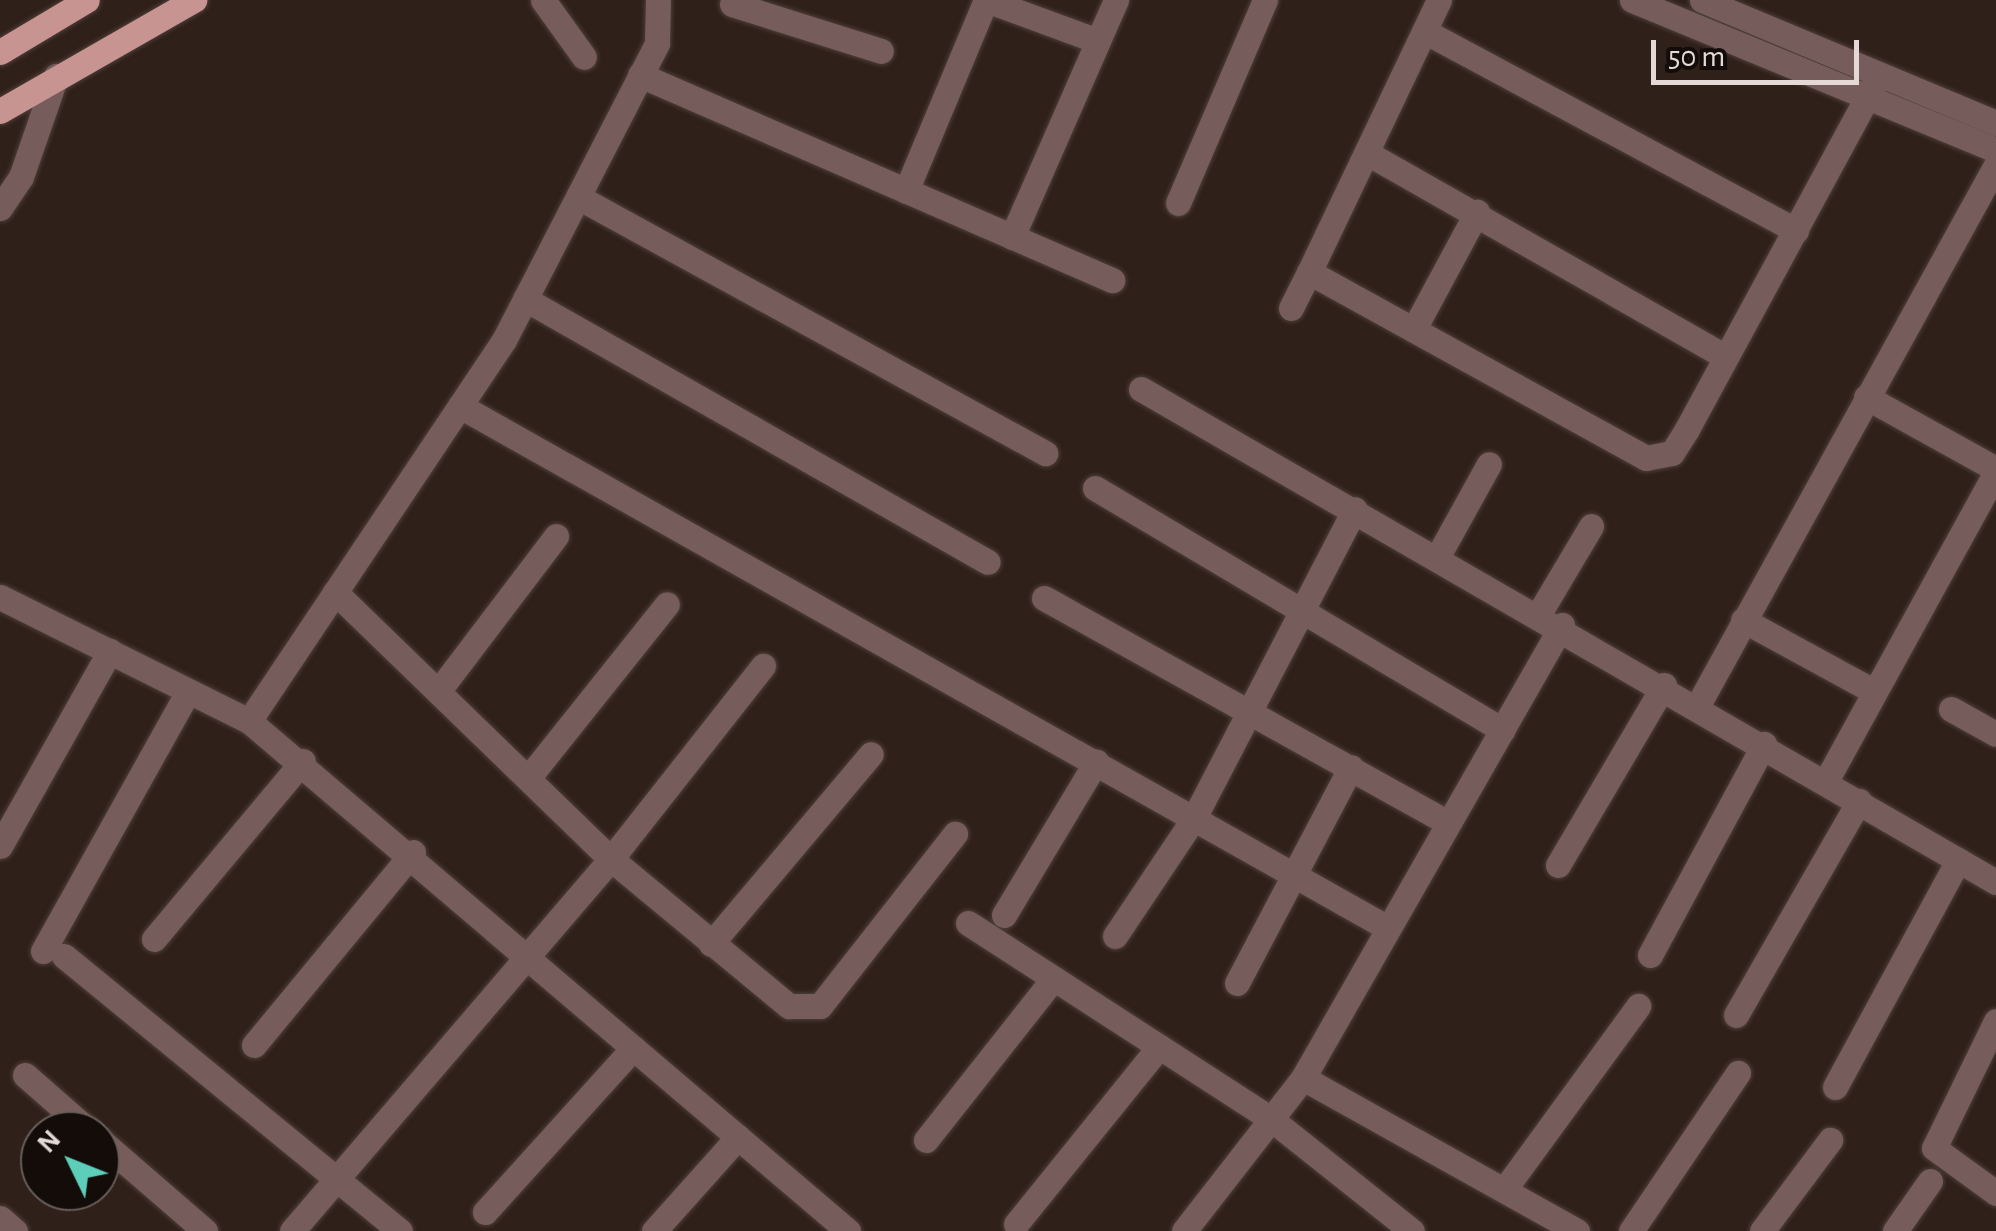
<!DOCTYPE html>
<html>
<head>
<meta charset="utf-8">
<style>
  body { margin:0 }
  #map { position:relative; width:1996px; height:1231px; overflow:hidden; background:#30201a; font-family:"Alegreya Sans",sans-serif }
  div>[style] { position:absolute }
  .roads { filter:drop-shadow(0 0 2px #4d3e38) drop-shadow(0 0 2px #4d3e38) }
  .minor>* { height:25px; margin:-12.5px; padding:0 12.5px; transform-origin:12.5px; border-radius:12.5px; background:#765d5b }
  .major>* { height:25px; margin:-12.5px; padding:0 12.5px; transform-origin:12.5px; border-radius:12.5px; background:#c79492 }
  span { translate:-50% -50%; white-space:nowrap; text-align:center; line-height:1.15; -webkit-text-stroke:8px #130c09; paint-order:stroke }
  .north { position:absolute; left:20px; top:1111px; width:100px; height:100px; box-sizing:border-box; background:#130c09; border:2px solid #675e5a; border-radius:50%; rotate:313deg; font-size:28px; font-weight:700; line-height:40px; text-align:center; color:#e4d9d4 }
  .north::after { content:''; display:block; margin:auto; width:35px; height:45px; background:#5cceba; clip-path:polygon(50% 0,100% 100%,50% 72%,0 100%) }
  .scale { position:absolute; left:1651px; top:40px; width:208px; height:45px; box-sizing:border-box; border:5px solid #e4d9d4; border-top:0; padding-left:12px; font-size:30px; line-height:35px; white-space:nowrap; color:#e4d9d4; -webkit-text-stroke:8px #130c09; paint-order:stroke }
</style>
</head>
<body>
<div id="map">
  <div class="roads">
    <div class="minor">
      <i style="left:543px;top:0;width:70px;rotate:54.3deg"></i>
      <i style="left:986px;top:0;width:119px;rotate:20.1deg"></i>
      <i style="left:1439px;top:0;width:301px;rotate:115.5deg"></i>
      <i style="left:1309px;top:272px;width:385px;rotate:28.9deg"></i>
      <i style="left:1646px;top:458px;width:26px;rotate:-11deg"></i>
      <i style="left:1672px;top:453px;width:28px;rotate:-58deg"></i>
      <i style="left:1687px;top:429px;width:402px;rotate:-61.5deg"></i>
      <i style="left:1632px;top:0;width:394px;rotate:22.4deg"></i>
      <i style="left:1702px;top:0;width:319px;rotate:22.7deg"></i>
      <i style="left:732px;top:4px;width:156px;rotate:17.5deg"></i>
      <i style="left:1426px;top:32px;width:420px;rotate:28.2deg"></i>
      <i style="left:640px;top:75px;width:515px;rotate:23.48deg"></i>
      <i style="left:1367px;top:153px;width:411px;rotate:29.6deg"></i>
      <i style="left:906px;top:191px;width:207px;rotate:-67.3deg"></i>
      <i style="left:578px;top:197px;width:533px;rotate:28.73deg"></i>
      <i style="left:1178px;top:203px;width:221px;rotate:-66.8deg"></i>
      <i style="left:0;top:208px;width:37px;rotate:-56deg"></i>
      <i style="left:21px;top:177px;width:107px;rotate:-70.9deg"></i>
      <i style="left:1012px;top:237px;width:259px;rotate:-66.3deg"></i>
      <i style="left:525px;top:299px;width:532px;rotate:29.6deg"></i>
      <i style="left:1291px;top:308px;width:40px;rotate:-63.4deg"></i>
      <i style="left:1415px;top:327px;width:131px;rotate:-61.7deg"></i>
      <i style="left:1141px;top:389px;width:987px;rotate:29.97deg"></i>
      <i style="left:1866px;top:397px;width:149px;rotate:29deg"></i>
      <i style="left:460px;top:406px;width:1065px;rotate:29.36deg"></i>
      <i style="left:1095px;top:488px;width:474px;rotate:30.7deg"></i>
      <i style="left:1438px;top:556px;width:105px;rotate:-61deg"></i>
      <i style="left:335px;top:592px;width:384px;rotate:44.1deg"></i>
      <i style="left:611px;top:859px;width:231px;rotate:39.6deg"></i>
      <i style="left:789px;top:1006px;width:31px"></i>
      <i style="left:820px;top:1006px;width:219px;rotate:-51.9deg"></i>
      <i style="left:0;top:597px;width:278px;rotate:26.5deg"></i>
      <i style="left:249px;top:721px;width:787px;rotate:40.41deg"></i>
      <i style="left:1044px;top:598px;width:462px;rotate:29.1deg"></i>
      <i style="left:1540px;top:612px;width:100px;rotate:-59.3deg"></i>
      <i style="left:1743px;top:620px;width:150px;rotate:28.6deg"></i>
      <i style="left:440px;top:689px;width:192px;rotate:-52.8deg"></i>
      <i style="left:1698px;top:705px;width:617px;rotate:-61.11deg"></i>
      <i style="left:1951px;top:709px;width:51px;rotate:29.1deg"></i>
      <i style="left:249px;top:721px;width:458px;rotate:-56.2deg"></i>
      <i style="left:504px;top:340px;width:334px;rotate:-62.7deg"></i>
      <i style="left:657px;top:43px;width:43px;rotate:-88.7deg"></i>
      <i style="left:529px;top:777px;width:221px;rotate:-51.4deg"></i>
      <i style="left:1826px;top:781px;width:353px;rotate:-61.2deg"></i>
      <i style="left:0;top:846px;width:224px;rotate:-60.6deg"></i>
      <i style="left:1558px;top:865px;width:209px;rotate:-59.5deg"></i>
      <i style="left:1004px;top:915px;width:179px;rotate:-59deg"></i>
      <i style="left:968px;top:923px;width:361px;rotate:32.9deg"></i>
      <i style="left:1271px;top:1119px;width:180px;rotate:38.5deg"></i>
      <i style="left:1115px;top:936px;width:142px;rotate:-56.2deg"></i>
      <i style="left:1194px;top:818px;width:348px;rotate:-62.5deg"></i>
      <i style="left:154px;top:939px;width:232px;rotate:-50.1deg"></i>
      <i style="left:711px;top:944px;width:248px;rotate:-49.9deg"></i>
      <i style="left:43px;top:951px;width:297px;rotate:-60.8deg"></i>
      <i style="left:1650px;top:955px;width:240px;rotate:-61.6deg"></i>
      <i style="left:64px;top:956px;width:434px;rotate:39.3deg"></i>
      <i style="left:1237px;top:983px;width:244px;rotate:-62.2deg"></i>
      <i style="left:1736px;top:1015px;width:247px;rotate:-60.1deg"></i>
      <i style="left:1996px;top:1021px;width:141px;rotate:116deg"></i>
      <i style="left:1934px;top:1148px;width:77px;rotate:36deg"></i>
      <i style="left:254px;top:1045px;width:250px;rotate:-50.5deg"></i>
      <i style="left:25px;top:1075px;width:85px;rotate:41.2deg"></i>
      <i style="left:1303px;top:1078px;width:314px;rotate:29.2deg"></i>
      <i style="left:1835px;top:1087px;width:258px;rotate:-61.5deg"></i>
      <i style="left:100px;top:1140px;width:139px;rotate:40.9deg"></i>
      <i style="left:926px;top:1140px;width:206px;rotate:-51.7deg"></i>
      <i style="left:1504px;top:1190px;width:228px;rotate:-53.9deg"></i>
      <i style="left:485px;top:1212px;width:221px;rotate:-47.9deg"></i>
      <i style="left:0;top:1218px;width:20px;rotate:41deg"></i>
      <i style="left:1016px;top:1224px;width:228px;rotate:-51.1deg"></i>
      <i style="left:292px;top:1231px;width:490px;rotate:-49.4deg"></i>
      <i style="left:611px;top:859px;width:246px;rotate:-51.8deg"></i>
      <i style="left:654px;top:1231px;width:126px;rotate:-48.2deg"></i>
      <i style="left:1184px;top:1231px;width:194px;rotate:-52.1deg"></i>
      <i style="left:1303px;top:1078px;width:522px;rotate:-60.24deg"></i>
      <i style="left:1631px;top:1231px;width:191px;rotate:-55.9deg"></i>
      <i style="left:1762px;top:1231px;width:114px;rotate:-53.2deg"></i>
      <i style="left:1895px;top:1231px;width:61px;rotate:-55deg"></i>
    </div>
    <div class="major">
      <i style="left:0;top:52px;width:101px;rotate:-30.9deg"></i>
      <i style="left:0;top:111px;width:224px;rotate:-29.8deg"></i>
    </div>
  </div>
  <div class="north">N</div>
  <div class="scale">50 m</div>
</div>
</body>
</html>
